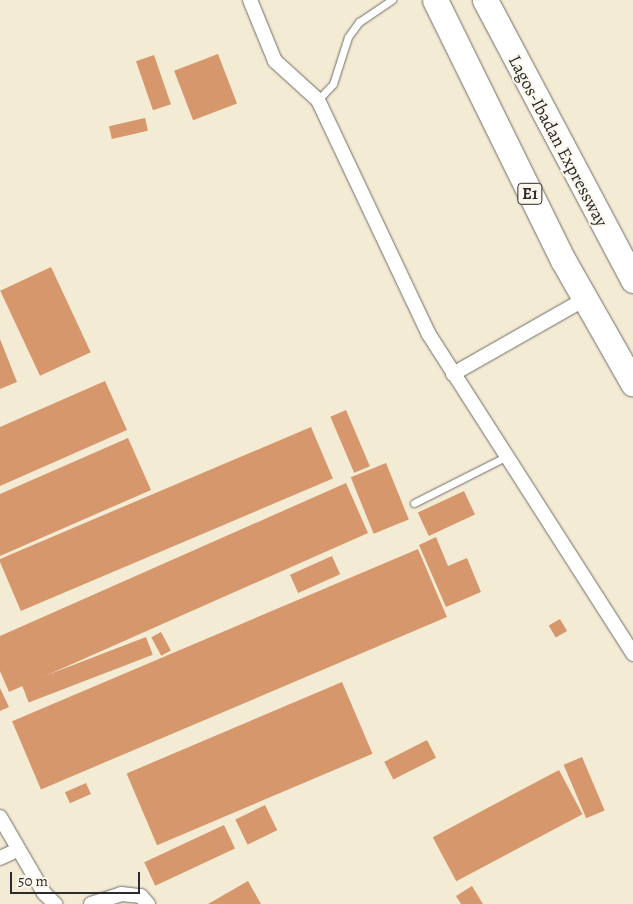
<!DOCTYPE html>
<html>
<head>
<meta charset="utf-8">
<style>
  body { margin:0 }
  #map { position:relative; width:633px; height:904px; overflow:hidden; background:#f4ebd5; font-family:Alegreya,serif }
  div>[style] { position:absolute }
  .building>* { inset:0; background:#d6976d; transform-origin:0 0 }
  .roads { filter:drop-shadow(0 0 1px #716e66) drop-shadow(0 0 1px #716e66) }
  .service>* { height:7px; margin:-3.5px; padding:0 3.5px; transform-origin:3.5px; border-radius:3.5px; background:#fff }
  .minor>* { height:14px; margin:-7px; padding:0 7px; transform-origin:7px; border-radius:7px; background:#fff }
  .motorway>* { height:25px; margin:-12.5px; padding:0 12.5px; transform-origin:12.5px; border-radius:12.5px; background:#fff }
  span { translate:-50% -50%; white-space:nowrap; text-align:center; line-height:1.15; -webkit-text-stroke:4px #fbf7ec; paint-order:stroke }
  .shield-label span { padding:1px 4px; background:#fbf7ec; border:1px solid; border-radius:4px; -webkit-text-stroke-width:0 }
  .shield-label { font-size:16px; color:#2b2b2b; font-weight:700 }
  .street-label { font-size:18px; color:#2b2b2b }
  .scale { position:absolute; left:10px; top:872px; width:130px; height:22px; box-sizing:border-box; border:2px solid #2b2b2b; border-top:0; padding-left:6px; font-size:15px; line-height:18px; white-space:nowrap; color:#2b2b2b; -webkit-text-stroke:4px #fbf7ec; paint-order:stroke }
</style>
</head>
<body>
<div id="map">
  <div class="building">
    <i style="left:218px;top:54px;width:53px;height:47px;rotate:69deg"></i>
    <i style="left:154px;top:55px;width:52px;height:19px;rotate:71deg"></i>
    <i style="left:145px;top:118px;width:13px;height:37px;rotate:77deg"></i>
    <i style="left:51px;top:267px;width:94px;height:56px;rotate:65deg"></i>
    <i style="clip-path:polygon(0 339px,17px 382px,0 389px)"></i>
    <i style="clip-path:polygon(105px 381px,127px 430px,0 486px,0 427px)"></i>
    <i style="left:346px;top:410px;width:61px;height:17px;rotate:67deg"></i>
    <i style="left:311px;top:427px;width:56px;height:339px;rotate:67deg"></i>
    <i style="clip-path:polygon(128px 438px,151px 490px,0 556px,0 494px)"></i>
    <i style="left:386px;top:463px;width:61px;height:38px;rotate:68deg"></i>
    <i style="clip-path:polygon(346px 483px,368px 533px,9px 692px,0 671px,0 636px)"></i>
    <i style="left:464px;top:491px;width:26px;height:51px;rotate:65deg"></i>
    <i style="clip-path:polygon(436px 537px,448px 566px,467px 558px,481px 592px,446px 607px,419px 545px)"></i>
    <i style="left:418px;top:549px;width:74px;height:441px;rotate:67deg"></i>
    <i style="left:332px;top:556px;width:20px;height:46px;rotate:66deg"></i>
    <i style="left:560px;top:619px;width:14px;height:13px;rotate:60deg"></i>
    <i style="left:161px;top:632px;width:21px;height:11px;rotate:62deg"></i>
    <i style="left:146px;top:637px;width:19px;height:133px;rotate:69deg"></i>
    <i style="left:342px;top:682px;width:78px;height:234px;rotate:67deg"></i>
    <i style="clip-path:polygon(0 688px,9px 707px,0 711px)"></i>
    <i style="left:427px;top:740px;width:20px;height:48px;rotate:63deg"></i>
    <i style="left:582px;top:757px;width:58px;height:20px;rotate:67deg"></i>
    <i style="left:559px;top:770px;width:50px;height:143px;rotate:62deg"></i>
    <i style="left:86px;top:783px;width:12px;height:23px;rotate:66deg"></i>
    <i style="left:265px;top:805px;width:28px;height:33px;rotate:64deg"></i>
    <i style="left:224px;top:825px;width:26px;height:88px;rotate:65deg"></i>
    <i style="clip-path:polygon(248px 881px,261px 904px,208px 904px,234px 889px)"></i>
    <i style="clip-path:polygon(472px 886px,483px 904px,461px 904px,456px 896px)"></i>
  </div>
  <div class="roads">
    <div class="service">
      <i style="left:318px;top:100px;width:22px;rotate:-47deg"></i>
      <i style="left:333px;top:84px;width:49px;rotate:-72.3deg"></i>
      <i style="left:348px;top:37px;width:19px;rotate:-54deg"></i>
      <i style="left:359px;top:22px;width:40px;rotate:-34deg"></i>
      <i style="left:414px;top:503px;width:104px;rotate:-26.8deg"></i>
    </div>
    <div class="minor">
      <i style="left:250px;top:0;width:66px;rotate:67.7deg"></i>
      <i style="left:275px;top:61px;width:58px;rotate:42.2deg"></i>
      <i style="left:318px;top:100px;width:258px;rotate:64.7deg"></i>
      <i style="left:428px;top:333px;width:381px;rotate:57.4deg"></i>
      <i style="left:453px;top:374px;width:152px;rotate:-29.6deg"></i>
      <i style="left:0;top:817px;width:88px;rotate:59.9deg"></i>
      <i style="left:44px;top:893px;width:16px;rotate:45deg"></i>
      <i style="left:0;top:858px;width:19px;rotate:-25deg"></i>
      <i style="left:91px;top:904px;width:32px;rotate:-18deg"></i>
      <i style="left:121px;top:894px;width:20px;rotate:6deg"></i>
      <i style="left:141px;top:896px;width:11px;rotate:49deg"></i>
    </div>
    <div class="motorway">
      <i style="left:435px;top:0;width:290px;rotate:63.8deg"></i>
      <i style="left:563px;top:260px;width:142px;rotate:60.4deg"></i>
      <i style="left:485px;top:0;width:317px;rotate:62.1deg"></i>
    </div>
  </div>
  <div class="shield-label">
    <span style="left:530px;top:194px">E1</span>
  </div>
  <div class="street-label">
    <span style="left:558px;top:141px;rotate:62deg">Lagos-Ibadan Expressway</span>
  </div>
  <div class="scale">50 m</div>
</div>
</body>
</html>
